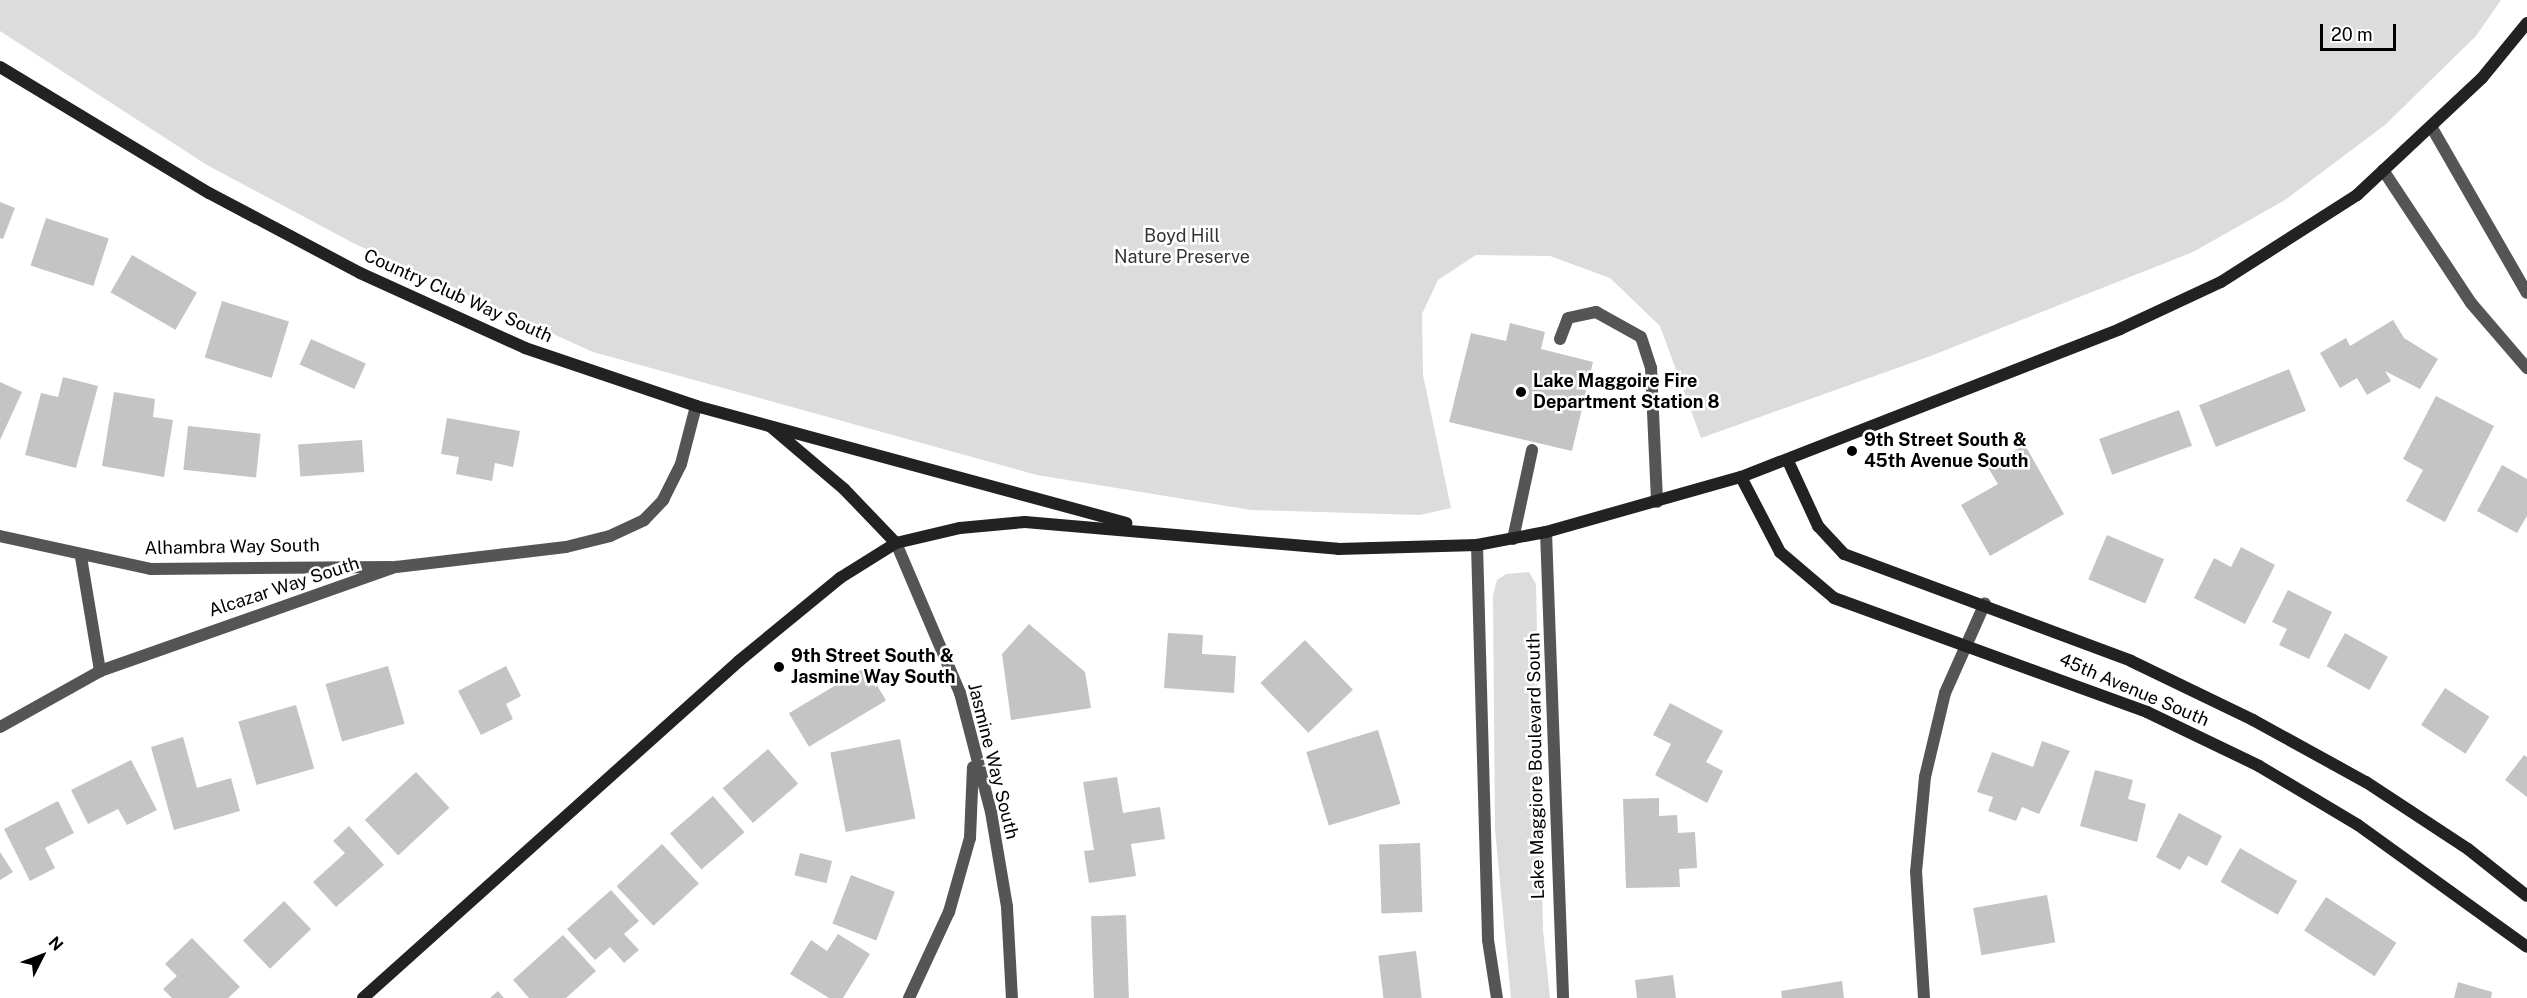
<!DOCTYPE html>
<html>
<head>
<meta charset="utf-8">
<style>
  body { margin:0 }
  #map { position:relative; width:2527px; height:998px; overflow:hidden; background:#fff; font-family:"Public Sans",sans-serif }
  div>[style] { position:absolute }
  .green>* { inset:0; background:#dcdcdc }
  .building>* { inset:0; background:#c4c4c4; transform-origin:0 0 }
  .lane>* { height:12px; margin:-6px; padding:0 6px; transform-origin:6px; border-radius:6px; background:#555 }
  .street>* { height:12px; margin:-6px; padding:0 6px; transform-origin:6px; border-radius:6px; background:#555 }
  .secondary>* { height:12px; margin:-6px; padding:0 6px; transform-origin:6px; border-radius:6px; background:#222 }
  .dots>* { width:16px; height:16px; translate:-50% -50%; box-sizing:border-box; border:3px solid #fff; border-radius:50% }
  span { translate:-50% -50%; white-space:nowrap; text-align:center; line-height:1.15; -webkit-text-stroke:5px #fff; paint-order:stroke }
  .park-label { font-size:18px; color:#333 }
  .street-label { font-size:18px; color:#000 }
  .poi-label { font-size:18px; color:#000; font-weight:700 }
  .left { translate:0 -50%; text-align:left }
  .north { position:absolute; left:12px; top:926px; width:60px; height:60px; -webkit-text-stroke:4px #fff; paint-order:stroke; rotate:48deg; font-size:16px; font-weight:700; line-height:24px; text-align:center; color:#000 }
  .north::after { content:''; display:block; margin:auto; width:21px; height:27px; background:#000; clip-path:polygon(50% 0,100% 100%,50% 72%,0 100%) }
  .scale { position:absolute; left:2320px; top:24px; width:76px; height:27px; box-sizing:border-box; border:3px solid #000; border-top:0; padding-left:8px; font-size:18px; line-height:21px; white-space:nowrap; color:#000; -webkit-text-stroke:4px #fff; paint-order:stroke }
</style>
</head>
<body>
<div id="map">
  <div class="green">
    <i style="clip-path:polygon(0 0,2501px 0,2476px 36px,2385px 125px,2285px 200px,2193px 252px,1928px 357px,1701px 438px,1660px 326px,1610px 278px,1550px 256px,1476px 255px,1438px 280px,1422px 314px,1423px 375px,1451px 508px,1420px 515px,1251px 510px,1037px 475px,593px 352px,355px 244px,207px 165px,0 31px)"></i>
    <i style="clip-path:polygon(1529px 572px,1536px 584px,1543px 930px,1550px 998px,1511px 998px,1495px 830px,1493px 595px,1497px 580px,1506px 574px)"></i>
  </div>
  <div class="building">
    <i style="clip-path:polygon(0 202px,15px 208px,3px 239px,0 238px)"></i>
    <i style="left:46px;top:218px;width:66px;height:50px;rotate:18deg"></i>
    <i style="left:132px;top:255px;width:75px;height:43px;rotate:30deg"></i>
    <i style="left:222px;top:301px;width:70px;height:59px;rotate:17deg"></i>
    <i style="clip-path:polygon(2393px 320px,2404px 338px,2438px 359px,2420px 389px,2385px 371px,2391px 381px,2367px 395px,2357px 378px,2340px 388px,2320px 353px,2346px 338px,2350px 346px)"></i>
    <i style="clip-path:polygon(1510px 323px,1545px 332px,1541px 349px,1593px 362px,1572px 451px,1449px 422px,1471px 333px,1506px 341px)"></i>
    <i style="left:311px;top:339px;width:60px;height:28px;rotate:24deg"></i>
    <i style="left:2289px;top:369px;width:45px;height:97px;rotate:68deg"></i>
    <i style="clip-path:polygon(63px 377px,98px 386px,76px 468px,25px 455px,41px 393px,58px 397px)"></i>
    <i style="clip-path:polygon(0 382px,22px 392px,0 440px)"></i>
    <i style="clip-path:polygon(114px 392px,155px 399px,153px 417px,173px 420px,164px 477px,102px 466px)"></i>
    <i style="clip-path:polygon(2436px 396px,2494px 426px,2445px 522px,2406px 501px,2423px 470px,2403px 459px)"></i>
    <i style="left:2179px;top:410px;width:38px;height:85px;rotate:70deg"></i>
    <i style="clip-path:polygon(447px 418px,520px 431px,513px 467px,495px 463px,492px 481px,456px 474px,459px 457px,441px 454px)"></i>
    <i style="left:188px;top:426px;width:73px;height:44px;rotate:6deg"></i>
    <i style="left:362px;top:440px;width:32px;height:64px;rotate:86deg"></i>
    <i style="clip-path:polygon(2025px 445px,2064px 514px,1990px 556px,1961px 505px,1998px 484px,1987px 466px)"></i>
    <i style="clip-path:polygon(2502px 465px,2527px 479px,2527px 516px,2517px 533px,2477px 511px)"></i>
    <i style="left:2107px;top:535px;width:62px;height:48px;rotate:23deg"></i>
    <i style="clip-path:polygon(2241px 547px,2275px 565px,2245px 624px,2194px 598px,2214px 558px,2231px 567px)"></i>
    <i style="clip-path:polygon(2288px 590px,2332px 612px,2309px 659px,2279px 645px,2287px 629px,2272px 622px)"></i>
    <i style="clip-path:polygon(1029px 624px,1085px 672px,1091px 708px,1011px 720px,1002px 654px)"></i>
    <i style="clip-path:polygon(1168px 633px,1203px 635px,1202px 654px,1236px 656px,1234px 693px,1164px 688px)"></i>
    <i style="left:2345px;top:633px;width:49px;height:38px;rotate:29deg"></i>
    <i style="left:1305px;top:640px;width:69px;height:62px;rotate:46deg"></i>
    <i style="left:388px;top:666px;width:60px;height:65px;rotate:74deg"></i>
    <i style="clip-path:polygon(506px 666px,521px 696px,506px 704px,513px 719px,481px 735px,458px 691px)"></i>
    <i style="left:866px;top:667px;width:39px;height:90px;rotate:59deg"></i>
    <i style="left:2445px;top:688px;width:53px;height:44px;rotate:33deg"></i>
    <i style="clip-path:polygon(1670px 703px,1723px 731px,1706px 762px,1723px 771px,1707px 803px,1655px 775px,1671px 744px,1653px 735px)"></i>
    <i style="left:296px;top:705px;width:66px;height:60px;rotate:74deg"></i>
    <i style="left:1378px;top:730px;width:77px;height:75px;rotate:73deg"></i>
    <i style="clip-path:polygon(183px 737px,197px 788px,231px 778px,240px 811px,174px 830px,151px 747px)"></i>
    <i style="left:900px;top:739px;width:81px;height:71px;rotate:79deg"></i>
    <i style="clip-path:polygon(2042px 741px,2070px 751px,2039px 814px,2022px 807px,2016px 821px,1988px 811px,1993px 797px,1977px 792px,1992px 752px,2033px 767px)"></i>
    <i style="left:768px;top:749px;width:46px;height:60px;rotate:49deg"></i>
    <i style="clip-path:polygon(2524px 755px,2527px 757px,2527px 797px,2505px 780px)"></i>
    <i style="clip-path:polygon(131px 760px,157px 810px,127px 825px,118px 809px,88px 824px,71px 790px)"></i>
    <i style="clip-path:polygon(2095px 770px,2133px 780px,2128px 799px,2146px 804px,2137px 842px,2080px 826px)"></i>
    <i style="left:416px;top:772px;width:49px;height:70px;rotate:47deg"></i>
    <i style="clip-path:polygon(1117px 777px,1123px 813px,1160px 807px,1165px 839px,1131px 844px,1136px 876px,1089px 883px,1084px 851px,1094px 850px,1083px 782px)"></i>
    <i style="left:713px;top:796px;width:48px;height:57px;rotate:49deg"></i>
    <i style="clip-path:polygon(1659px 798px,1659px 816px,1677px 815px,1678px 833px,1695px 832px,1697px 868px,1679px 869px,1680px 887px,1626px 888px,1623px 799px)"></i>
    <i style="clip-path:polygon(58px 801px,74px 833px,45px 848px,55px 868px,30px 881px,4px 829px)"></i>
    <i style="clip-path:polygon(2179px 813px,2222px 836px,2207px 866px,2188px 856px,2180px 870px,2156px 857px)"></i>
    <i style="clip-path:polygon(349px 826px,384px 865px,336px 907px,313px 882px,345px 853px,333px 841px)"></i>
    <i style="left:1420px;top:843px;width:69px;height:41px;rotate:88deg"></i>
    <i style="left:662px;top:844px;width:54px;height:62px;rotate:47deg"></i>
    <i style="left:2240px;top:848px;width:66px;height:39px;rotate:30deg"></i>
    <i style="clip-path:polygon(0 852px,13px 872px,0 880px)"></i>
    <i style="left:800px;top:853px;width:33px;height:23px;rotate:14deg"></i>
    <i style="left:851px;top:875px;width:47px;height:52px;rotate:21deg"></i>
    <i style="clip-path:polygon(611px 890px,639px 921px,624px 934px,639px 950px,624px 963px,610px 947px,595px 960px,567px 929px)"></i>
    <i style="left:2047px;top:895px;width:48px;height:75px;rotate:80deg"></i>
    <i style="left:2326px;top:897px;width:84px;height:40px;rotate:33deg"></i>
    <i style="left:284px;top:901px;width:39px;height:57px;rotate:46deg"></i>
    <i style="left:1126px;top:915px;width:83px;height:35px;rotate:88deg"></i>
    <i style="clip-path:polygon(838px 934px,870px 954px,843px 998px,829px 998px,790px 974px,811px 940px,827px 951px)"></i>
    <i style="clip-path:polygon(563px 935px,596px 971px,566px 998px,529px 998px,513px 980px)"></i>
    <i style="clip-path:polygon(192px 938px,240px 987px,228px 998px,172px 998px,163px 989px,177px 976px,165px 964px)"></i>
    <i style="left:1416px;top:951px;width:47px;height:38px;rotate:83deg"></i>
    <i style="clip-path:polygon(1673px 975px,1676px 998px,1637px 998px,1635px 980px)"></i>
    <i style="clip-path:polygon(1842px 981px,1844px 998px,1782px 998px,1781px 991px)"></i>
    <i style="clip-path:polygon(2458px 982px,2492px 992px,2491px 998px,2454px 998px)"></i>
    <i style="clip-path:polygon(498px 991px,504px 998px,490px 998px)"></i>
  </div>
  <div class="lane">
    <i style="left:1560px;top:339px;width:22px;rotate:-69deg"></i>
    <i style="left:1568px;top:318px;width:29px;rotate:-12deg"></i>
    <i style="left:1596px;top:312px;width:51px;rotate:29.1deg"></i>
    <i style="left:1641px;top:337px;width:33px;rotate:72deg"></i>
    <i style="left:1651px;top:368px;width:134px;rotate:87.4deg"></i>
    <i style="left:1513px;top:539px;width:91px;rotate:-77.9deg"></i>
    <i style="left:81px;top:557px;width:116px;rotate:80.5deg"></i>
  </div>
  <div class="street">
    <i style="left:2432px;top:128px;width:190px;rotate:60.1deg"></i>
    <i style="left:2383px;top:170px;width:159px;rotate:56.5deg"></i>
    <i style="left:2471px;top:303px;width:86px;rotate:49.3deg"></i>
    <i style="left:1546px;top:532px;width:466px;rotate:87.9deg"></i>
    <i style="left:0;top:536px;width:155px;rotate:12.3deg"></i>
    <i style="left:151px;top:569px;width:240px;rotate:-0.5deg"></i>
    <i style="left:896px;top:543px;width:163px;rotate:66.9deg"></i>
    <i style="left:960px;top:693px;width:123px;rotate:75.4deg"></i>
    <i style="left:991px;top:812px;width:96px;rotate:80.4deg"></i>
    <i style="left:1007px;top:907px;width:91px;rotate:86.9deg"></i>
    <i style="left:1477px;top:545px;width:395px;rotate:88.4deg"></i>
    <i style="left:1488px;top:940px;width:59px;rotate:81.2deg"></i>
    <i style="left:0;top:727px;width:115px;rotate:-29.2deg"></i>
    <i style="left:100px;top:671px;width:314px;rotate:-19.4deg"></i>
    <i style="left:396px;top:567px;width:171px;rotate:-6.7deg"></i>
    <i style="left:566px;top:547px;width:45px;rotate:-14deg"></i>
    <i style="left:610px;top:536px;width:38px;rotate:-25deg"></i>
    <i style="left:644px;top:520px;width:28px;rotate:-46deg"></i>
    <i style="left:663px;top:500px;width:40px;rotate:-63.4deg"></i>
    <i style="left:681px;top:464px;width:60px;rotate:-75.5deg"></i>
    <i style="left:909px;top:998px;width:95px;rotate:-65.1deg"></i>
    <i style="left:949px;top:912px;width:77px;rotate:-74.2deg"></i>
    <i style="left:970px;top:838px;width:71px;rotate:-87.6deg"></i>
    <i style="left:1924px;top:998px;width:126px;rotate:-93.6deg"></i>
    <i style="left:1916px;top:872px;width:95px;rotate:-84.6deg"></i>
    <i style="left:1925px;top:777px;width:86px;rotate:-76.6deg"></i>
    <i style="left:1945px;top:693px;width:98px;rotate:-66deg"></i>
  </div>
  <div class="secondary">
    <i style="left:0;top:67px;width:244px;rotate:31.1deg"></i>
    <i style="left:209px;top:193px;width:171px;rotate:27.9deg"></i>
    <i style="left:360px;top:273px;width:181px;rotate:24.4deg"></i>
    <i style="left:525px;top:348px;width:181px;rotate:18.7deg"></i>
    <i style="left:696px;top:406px;width:446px;rotate:15.2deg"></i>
    <i style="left:771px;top:427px;width:96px;rotate:40.3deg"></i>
    <i style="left:844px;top:489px;width:75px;rotate:46.1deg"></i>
    <i style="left:1788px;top:461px;width:72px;rotate:65.2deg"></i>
    <i style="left:1818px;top:526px;width:38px;rotate:47deg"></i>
    <i style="left:1844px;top:554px;width:306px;rotate:20.4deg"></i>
    <i style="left:2131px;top:661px;width:136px;rotate:25.8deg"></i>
    <i style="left:2253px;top:720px;width:129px;rotate:28.8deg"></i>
    <i style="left:2366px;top:782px;width:122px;rotate:33.3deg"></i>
    <i style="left:2468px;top:849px;width:75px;rotate:38.5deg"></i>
    <i style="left:1741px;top:477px;width:85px;rotate:62.5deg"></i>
    <i style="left:1780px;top:552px;width:71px;rotate:40.4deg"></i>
    <i style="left:1834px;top:598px;width:333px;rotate:20deg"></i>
    <i style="left:2147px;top:712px;width:124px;rotate:25.7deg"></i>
    <i style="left:2259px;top:766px;width:115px;rotate:30.8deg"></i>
    <i style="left:2358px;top:825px;width:208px;rotate:35.8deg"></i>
    <i style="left:363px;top:998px;width:505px;rotate:-41.87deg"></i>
    <i style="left:739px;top:661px;width:131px;rotate:-39.4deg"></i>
    <i style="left:840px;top:578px;width:66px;rotate:-32deg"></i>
    <i style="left:896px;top:543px;width:66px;rotate:-13.2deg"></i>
    <i style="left:960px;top:528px;width:65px;rotate:-5.3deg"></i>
    <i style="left:1025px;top:522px;width:314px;rotate:4.9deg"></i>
    <i style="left:1338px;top:549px;width:139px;rotate:-1.6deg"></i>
    <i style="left:1477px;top:545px;width:70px;rotate:-10.7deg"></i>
    <i style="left:1546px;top:532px;width:203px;rotate:-15.8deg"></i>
    <i style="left:1741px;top:477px;width:407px;rotate:-21.3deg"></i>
    <i style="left:2120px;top:329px;width:111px;rotate:-25deg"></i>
    <i style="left:2221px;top:282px;width:161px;rotate:-32.6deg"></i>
    <i style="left:2357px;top:195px;width:171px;rotate:-43.1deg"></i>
    <i style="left:2482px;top:78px;width:71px;rotate:-50.7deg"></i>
  </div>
  <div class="dots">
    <i style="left:1521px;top:392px;background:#000"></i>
    <i style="left:1852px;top:451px;background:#000"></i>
    <i style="left:779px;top:667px;background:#000"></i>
  </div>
  <div class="park-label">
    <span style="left:1182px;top:247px">Boyd Hill<br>Nature Preserve</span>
  </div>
  <div class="street-label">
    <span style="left:458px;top:296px;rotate:24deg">Country Club Way South</span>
    <span style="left:232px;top:547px;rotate:-1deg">Alhambra Way South</span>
    <span style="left:284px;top:587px;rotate:-18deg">Alcazar Way South</span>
    <span style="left:2134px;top:690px;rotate:23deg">45th Avenue South</span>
    <span style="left:993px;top:761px;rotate:76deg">Jasmine Way South</span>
    <span style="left:1536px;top:766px;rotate:-91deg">Lake Maggiore Boulevard South</span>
  </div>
  <div class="poi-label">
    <span class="left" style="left:1533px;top:392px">Lake Maggoire Fire<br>Department Station 8</span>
    <span class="left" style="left:1864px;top:451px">9th Street South &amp;<br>45th Avenue South</span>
    <span class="left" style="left:791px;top:667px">9th Street South &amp;<br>Jasmine Way South</span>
  </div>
  <div class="north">N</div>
  <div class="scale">20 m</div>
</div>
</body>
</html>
